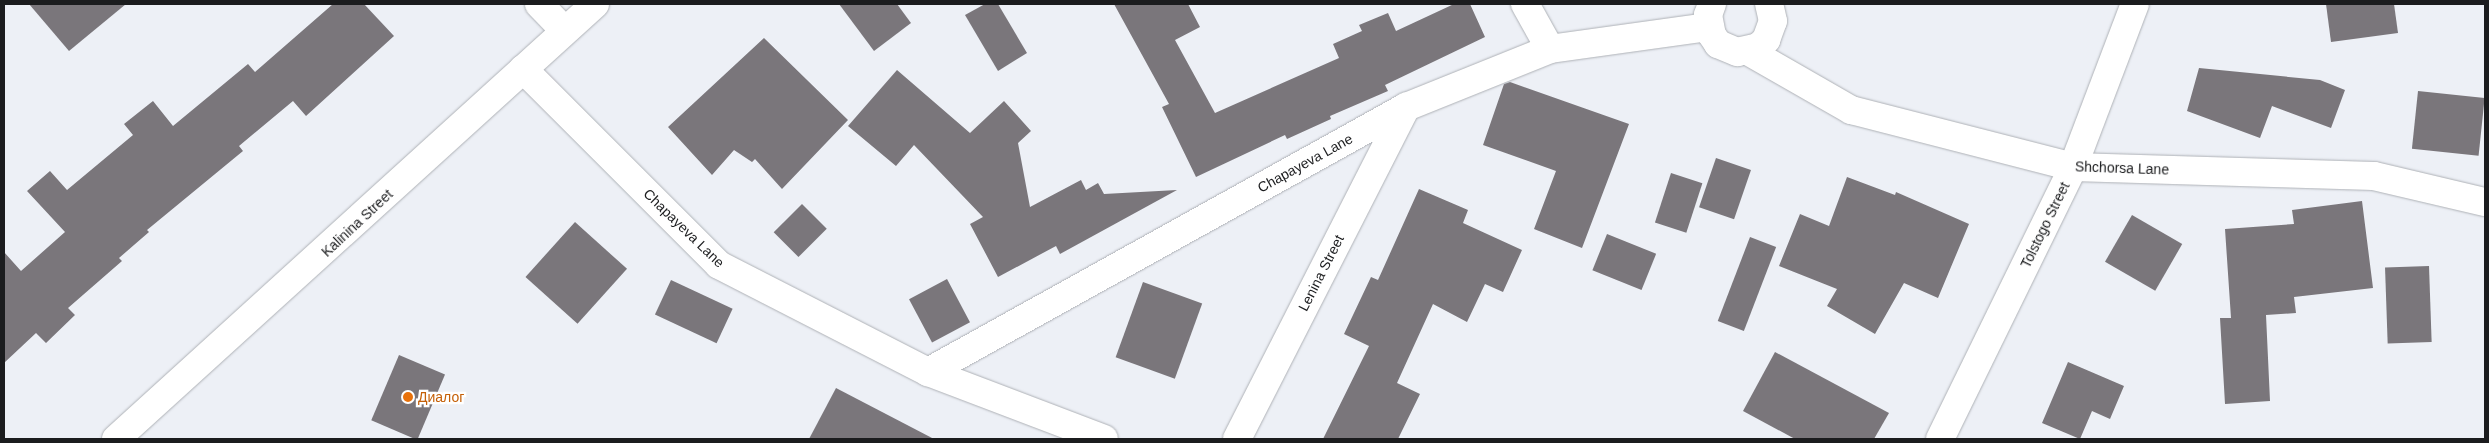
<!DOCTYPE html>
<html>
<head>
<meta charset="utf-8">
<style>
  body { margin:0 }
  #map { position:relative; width:2489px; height:443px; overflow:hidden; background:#edf0f6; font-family:Arial,sans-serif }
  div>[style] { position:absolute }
  .building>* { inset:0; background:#7a767b; transform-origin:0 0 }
  .roads { filter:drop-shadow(0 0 1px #aeb1b6) drop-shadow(0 0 1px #aeb1b6) }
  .street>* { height:28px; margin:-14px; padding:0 14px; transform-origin:14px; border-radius:14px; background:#fff }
  .dots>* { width:14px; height:14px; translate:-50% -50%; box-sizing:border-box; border:2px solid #fff; border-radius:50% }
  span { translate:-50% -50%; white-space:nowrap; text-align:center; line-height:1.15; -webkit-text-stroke:4.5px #fff; paint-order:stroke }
  .street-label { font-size:14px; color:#1b1c1e }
  .food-label { font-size:14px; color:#c56008 }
  .left { translate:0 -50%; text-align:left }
  .frame { position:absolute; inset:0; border:5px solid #1b1c1e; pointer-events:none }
</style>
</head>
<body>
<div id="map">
  <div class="building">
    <i style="clip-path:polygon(29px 4px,126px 4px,69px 51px)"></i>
    <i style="clip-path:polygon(333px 4px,364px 4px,394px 36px,306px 116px,293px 101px,239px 146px,243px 151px,147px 230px,149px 232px,119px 258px,122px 261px,68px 308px,75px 315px,46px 343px,36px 333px,4px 363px,4px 252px,21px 271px,65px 232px,27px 191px,50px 171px,67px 190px,133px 135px,124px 124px,153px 101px,173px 126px,248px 64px,255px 72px)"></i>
    <i style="clip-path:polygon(839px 4px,897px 4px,911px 23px,874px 51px)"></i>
    <i style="clip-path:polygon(985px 4px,998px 4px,1027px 53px,998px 71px,965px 15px)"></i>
    <i style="clip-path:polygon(1114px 4px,1188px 4px,1200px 27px,1175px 40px,1215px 113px,1339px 58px,1333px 44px,1362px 31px,1359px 25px,1388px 13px,1396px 31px,1454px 4px,1470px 4px,1485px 37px,1385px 85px,1388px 91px,1330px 116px,1331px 119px,1287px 139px,1285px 135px,1196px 177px,1162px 107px,1169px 104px)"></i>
    <i style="clip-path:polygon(2326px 4px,2394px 4px,2398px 33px,2331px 42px)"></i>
    <i style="clip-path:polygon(764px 38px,848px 120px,782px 189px,755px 159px,752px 162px,734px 150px,712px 175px,668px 127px)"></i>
    <i style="clip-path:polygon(2199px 68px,2320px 80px,2345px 90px,2331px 128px,2272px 106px,2260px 138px,2187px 111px)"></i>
    <i style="clip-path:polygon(897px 70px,970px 133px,1004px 101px,1031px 131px,1018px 143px,1030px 207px,1081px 180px,1086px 190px,1098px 183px,1104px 194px,1177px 190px,1060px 254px,1056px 246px,998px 277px,970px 224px,983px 217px,914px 145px,896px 166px,848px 126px)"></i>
    <i style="clip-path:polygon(1510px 82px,1629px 124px,1582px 248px,1534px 229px,1556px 171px,1483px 145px,1504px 84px)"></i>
    <i style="left:2418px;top:91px;width:67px;height:58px;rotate:6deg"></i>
    <i style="left:1716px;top:158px;width:37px;height:52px;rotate:19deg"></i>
    <i style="left:1671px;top:173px;width:33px;height:52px;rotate:18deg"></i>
    <i style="clip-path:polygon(1847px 177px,1895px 195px,1896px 192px,1969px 224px,1938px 298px,1904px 283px,1875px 334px,1827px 306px,1837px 289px,1779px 266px,1800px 214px,1829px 226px)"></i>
    <i style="clip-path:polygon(1419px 189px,1468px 210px,1463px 223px,1522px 250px,1503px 292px,1485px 284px,1467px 322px,1433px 304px,1397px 383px,1420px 394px,1398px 439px,1323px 439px,1369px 346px,1344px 334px,1371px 277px,1378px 280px)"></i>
    <i style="clip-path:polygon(2362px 201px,2373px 288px,2294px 297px,2296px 313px,2266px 315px,2270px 401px,2225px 404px,2220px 318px,2231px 318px,2225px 229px,2294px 224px,2292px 210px)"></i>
    <i style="left:802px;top:204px;width:35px;height:40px;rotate:45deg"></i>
    <i style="left:2132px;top:215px;width:58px;height:54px;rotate:30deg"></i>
    <i style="left:575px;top:222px;width:70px;height:74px;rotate:42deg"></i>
    <i style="left:1607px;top:234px;width:53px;height:39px;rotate:22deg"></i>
    <i style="left:1750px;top:237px;width:28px;height:90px;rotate:21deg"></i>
    <i style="left:2429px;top:266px;width:76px;height:44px;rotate:88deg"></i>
    <i style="left:947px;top:279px;width:49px;height:43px;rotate:62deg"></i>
    <i style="left:671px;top:280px;width:68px;height:38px;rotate:25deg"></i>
    <i style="left:1143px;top:282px;width:63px;height:80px;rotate:20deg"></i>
    <i style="clip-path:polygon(1775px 352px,1889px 413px,1874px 439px,1795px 439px,1743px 411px)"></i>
    <i style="left:399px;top:355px;width:50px;height:71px;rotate:23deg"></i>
    <i style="clip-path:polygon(2068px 362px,2124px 386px,2110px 419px,2092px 411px,2080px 439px,2042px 423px)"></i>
    <i style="clip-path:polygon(836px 388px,934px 439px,809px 439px)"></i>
  </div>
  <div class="roads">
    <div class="street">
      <i style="left:539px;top:4px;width:37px;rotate:46deg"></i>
      <i style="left:1525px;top:4px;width:51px;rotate:60.9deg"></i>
      <i style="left:1712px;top:4px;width:12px;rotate:110deg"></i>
      <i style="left:1708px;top:15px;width:20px;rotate:79deg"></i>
      <i style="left:1712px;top:35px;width:11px;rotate:56deg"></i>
      <i style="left:1718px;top:44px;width:21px;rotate:23deg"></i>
      <i style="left:1737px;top:52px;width:22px;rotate:-13deg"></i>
      <i style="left:1758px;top:47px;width:11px;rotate:-41deg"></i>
      <i style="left:1766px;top:40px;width:20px;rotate:-70deg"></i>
      <i style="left:1773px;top:21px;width:17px;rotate:-103deg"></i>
      <i style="left:1748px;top:51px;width:119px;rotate:29.8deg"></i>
      <i style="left:1851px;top:110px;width:229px;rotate:14.4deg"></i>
      <i style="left:2073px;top:167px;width:301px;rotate:1.7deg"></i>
      <i style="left:2374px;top:176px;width:114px;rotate:13.2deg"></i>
      <i style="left:523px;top:69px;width:277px;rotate:45deg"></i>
      <i style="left:719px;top:265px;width:235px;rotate:27.1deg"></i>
      <i style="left:928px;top:372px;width:188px;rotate:20.8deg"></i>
      <i style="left:928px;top:372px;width:547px;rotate:-29deg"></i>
      <i style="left:1406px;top:107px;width:155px;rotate:-21.9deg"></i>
      <i style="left:1550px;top:49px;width:161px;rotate:-7.9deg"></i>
      <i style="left:116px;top:439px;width:647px;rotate:-42.24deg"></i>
      <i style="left:1237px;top:439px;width:373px;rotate:-63deg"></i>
      <i style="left:1940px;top:439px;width:303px;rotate:-63.9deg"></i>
      <i style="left:2073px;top:167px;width:174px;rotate:-69.2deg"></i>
    </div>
  </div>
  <div class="dots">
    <i style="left:408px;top:397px;background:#e8710a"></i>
  </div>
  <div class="street-label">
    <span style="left:1305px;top:163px;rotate:-29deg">Chapayeva Lane</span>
    <span style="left:2122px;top:168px;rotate:2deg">Shchorsa Lane</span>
    <span style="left:357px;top:223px;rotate:-43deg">Kalinina Street</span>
    <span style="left:2045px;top:225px;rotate:-64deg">Tolstogo Street</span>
    <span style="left:684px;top:228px;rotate:44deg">Chapayeva Lane</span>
    <span style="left:1321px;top:273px;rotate:-63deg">Lenina Street</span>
  </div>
  <div class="food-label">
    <span class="left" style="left:418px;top:397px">Диалог</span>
  </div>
  <div class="frame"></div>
</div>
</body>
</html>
